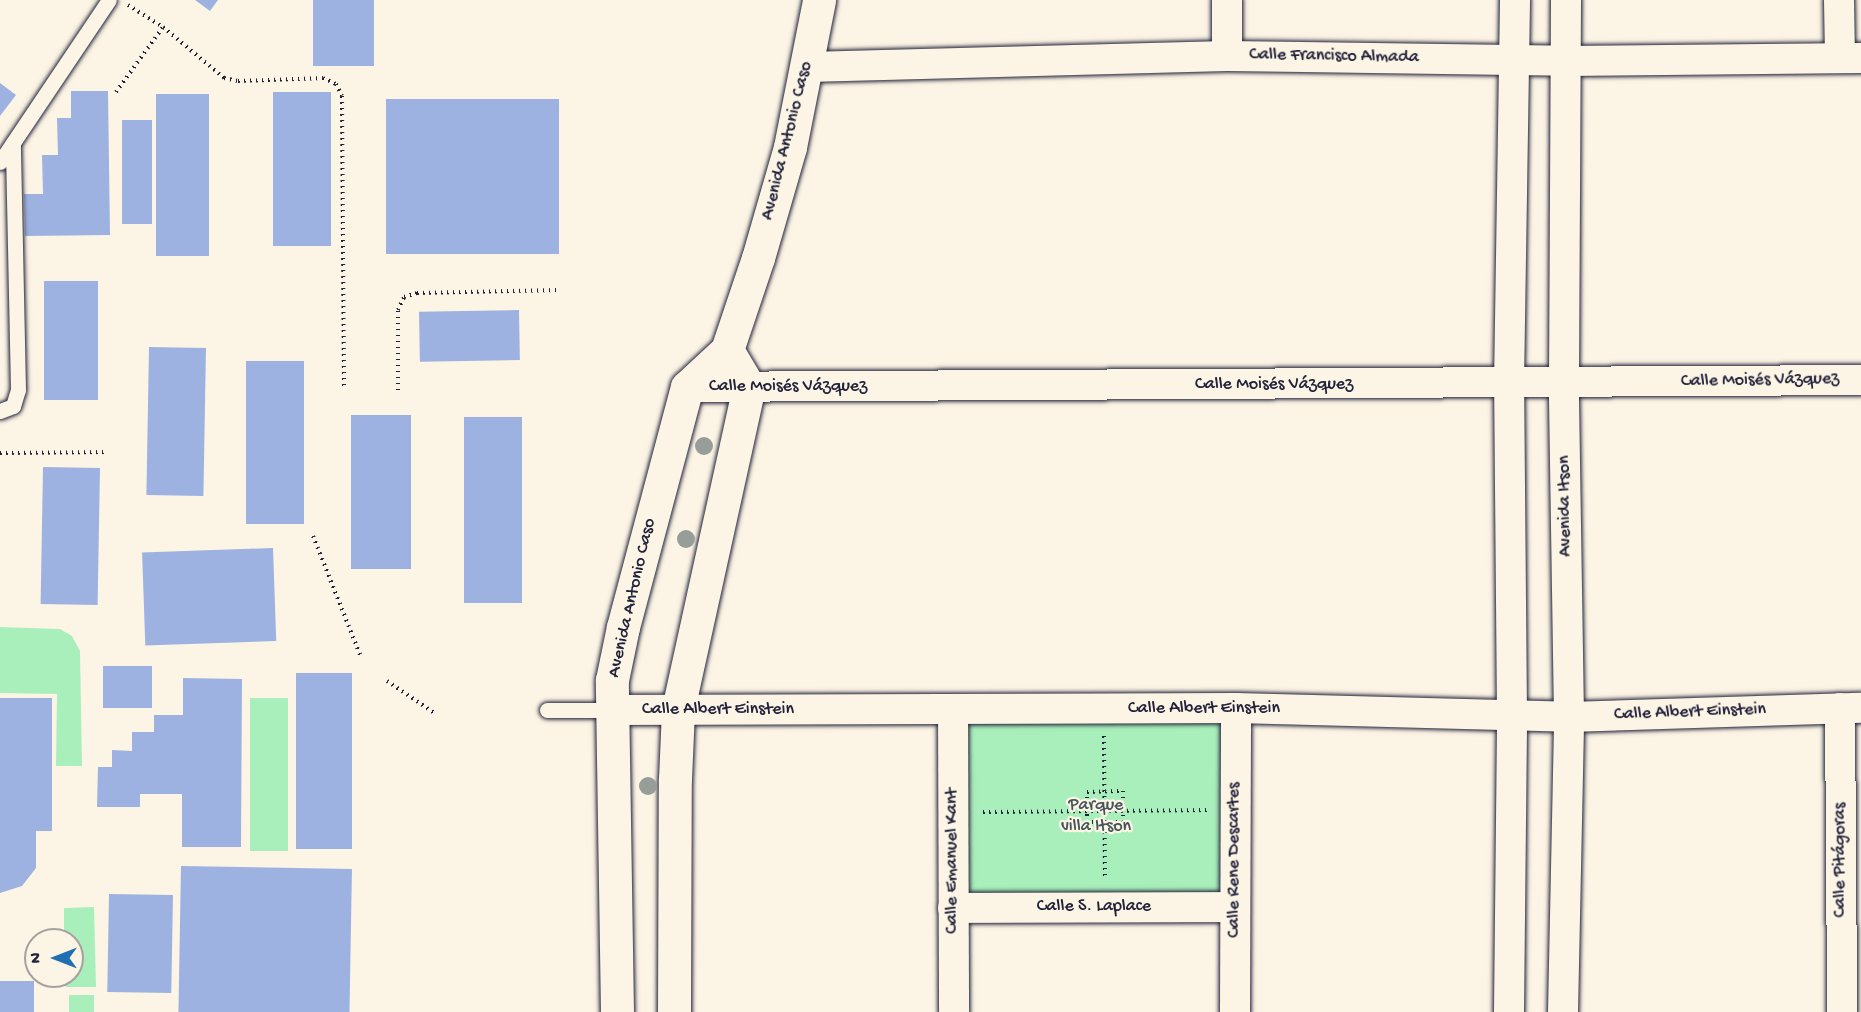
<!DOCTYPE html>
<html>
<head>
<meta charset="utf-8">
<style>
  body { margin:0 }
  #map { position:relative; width:1861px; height:1012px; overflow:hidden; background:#fcf5e5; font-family:"Gochi Hand",sans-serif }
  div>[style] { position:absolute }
  .green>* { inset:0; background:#a9efbb; transform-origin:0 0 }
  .building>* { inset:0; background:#9db2e0; transform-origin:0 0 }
  .path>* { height:4px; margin-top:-2px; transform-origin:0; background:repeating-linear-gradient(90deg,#22223b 0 1.5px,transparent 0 6px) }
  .roads { filter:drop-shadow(0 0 2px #22223b) drop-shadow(0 0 2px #22223b) }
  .service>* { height:15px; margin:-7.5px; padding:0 7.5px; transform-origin:7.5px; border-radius:7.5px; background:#fcf5e5 }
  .minor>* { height:30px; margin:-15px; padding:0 15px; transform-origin:15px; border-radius:15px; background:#fcf5e5 }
  .tertiary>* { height:33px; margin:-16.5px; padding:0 16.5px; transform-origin:16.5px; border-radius:16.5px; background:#fcf5e5 }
  .trees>* { width:18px; height:18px; margin:-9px; border-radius:50%; background:#979d99 }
  span { translate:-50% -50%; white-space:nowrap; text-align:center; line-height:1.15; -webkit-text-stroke:4.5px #fcf5e5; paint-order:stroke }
  .street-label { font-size:18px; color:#22223b }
  .park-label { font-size:18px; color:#44555b }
  .north { position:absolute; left:24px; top:928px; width:60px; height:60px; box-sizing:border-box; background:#fcf5e5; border:2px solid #a5a1a1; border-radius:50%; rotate:270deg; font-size:16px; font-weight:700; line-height:24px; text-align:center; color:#22223b }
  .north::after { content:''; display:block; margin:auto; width:21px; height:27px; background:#1f6fb2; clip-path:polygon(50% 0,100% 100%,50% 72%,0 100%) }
</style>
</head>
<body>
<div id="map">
  <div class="green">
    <i style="clip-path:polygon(0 627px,60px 629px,72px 636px,80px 651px,82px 766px,56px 766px,57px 694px,0 693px)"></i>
    <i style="left:250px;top:698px;width:38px;height:153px"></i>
    <i style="left:1223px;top:722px;width:188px;height:254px;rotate:90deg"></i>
    <i style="clip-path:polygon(94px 907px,96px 987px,66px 987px,65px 976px,72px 976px,72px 940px,64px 940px,64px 908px)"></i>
    <i style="left:69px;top:995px;width:25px;height:17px"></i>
  </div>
  <div class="building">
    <i style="clip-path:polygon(195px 0,218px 0,210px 11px)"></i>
    <i style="left:313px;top:0;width:61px;height:66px"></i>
    <i style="clip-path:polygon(0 83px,16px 95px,0 116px)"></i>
    <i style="clip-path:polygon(71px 91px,108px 91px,110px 235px,25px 236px,24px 194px,43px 194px,42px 155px,58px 155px,57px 118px,71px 118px)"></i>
    <i style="left:273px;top:92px;width:58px;height:154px"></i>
    <i style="left:156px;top:94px;width:53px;height:162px"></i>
    <i style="left:386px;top:99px;width:173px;height:155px"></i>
    <i style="left:122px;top:120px;width:30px;height:104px"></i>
    <i style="left:44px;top:281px;width:54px;height:119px"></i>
    <i style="left:519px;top:310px;width:50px;height:100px;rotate:89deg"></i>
    <i style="left:149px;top:347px;width:57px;height:148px;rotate:1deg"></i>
    <i style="left:304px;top:361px;width:163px;height:58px;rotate:90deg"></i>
    <i style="left:351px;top:415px;width:60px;height:154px"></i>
    <i style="left:464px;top:417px;width:58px;height:186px"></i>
    <i style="left:43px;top:467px;width:57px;height:137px;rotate:1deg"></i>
    <i style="left:273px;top:548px;width:93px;height:131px;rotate:88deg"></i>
    <i style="left:103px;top:666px;width:49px;height:42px"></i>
    <i style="left:296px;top:673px;width:56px;height:176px"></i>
    <i style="clip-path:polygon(183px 678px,242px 679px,241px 847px,182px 847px,182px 794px,140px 794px,140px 807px,97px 807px,98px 767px,112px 767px,112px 750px,132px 751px,132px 732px,154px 732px,154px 715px,183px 715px)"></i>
    <i style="clip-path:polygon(0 698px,52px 698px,52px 831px,36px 831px,36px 868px,22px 886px,0 893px)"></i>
    <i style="left:181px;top:866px;width:171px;height:146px;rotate:1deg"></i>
    <i style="left:109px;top:894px;width:64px;height:98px;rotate:1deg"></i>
    <i style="left:0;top:981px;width:34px;height:31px"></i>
  </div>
  <div class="path">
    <i style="left:128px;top:5px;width:41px;rotate:32.2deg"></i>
    <i style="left:116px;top:92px;width:80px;rotate:-54.1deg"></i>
    <i style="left:163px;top:27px;width:80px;rotate:39.9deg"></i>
    <i style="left:224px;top:78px;width:14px;rotate:12deg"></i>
    <i style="left:238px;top:81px;width:85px;rotate:-2deg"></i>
    <i style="left:323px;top:78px;width:14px;rotate:25deg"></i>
    <i style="left:336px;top:84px;width:13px;rotate:63deg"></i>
    <i style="left:342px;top:96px;width:293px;rotate:89.6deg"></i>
    <i style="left:398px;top:390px;width:80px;rotate:-90deg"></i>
    <i style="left:398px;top:310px;width:14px;rotate:-65deg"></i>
    <i style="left:404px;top:297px;width:14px;rotate:-17deg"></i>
    <i style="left:417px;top:293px;width:141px;rotate:-1.2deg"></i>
    <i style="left:0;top:453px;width:108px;rotate:-0.5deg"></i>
    <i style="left:313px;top:536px;width:128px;rotate:68.4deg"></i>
    <i style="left:387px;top:681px;width:59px;rotate:34deg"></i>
    <i style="left:1104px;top:736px;width:142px;rotate:89.6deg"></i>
    <i style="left:1123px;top:791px;width:31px;rotate:90deg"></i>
    <i style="left:1123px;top:822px;width:36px;rotate:180deg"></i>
    <i style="left:1087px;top:822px;width:30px;rotate:-90deg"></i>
    <i style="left:1087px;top:792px;width:36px;rotate:-2deg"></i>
    <i style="left:983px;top:812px;width:225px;rotate:-0.5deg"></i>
  </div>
  <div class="roads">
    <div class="service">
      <i style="left:0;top:162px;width:195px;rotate:-56.1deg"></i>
      <i style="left:0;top:411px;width:14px;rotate:-21deg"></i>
      <i style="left:13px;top:406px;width:17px;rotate:-73deg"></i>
      <i style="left:18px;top:390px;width:247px;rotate:-91.2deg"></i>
      <i style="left:547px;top:710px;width:64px"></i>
    </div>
    <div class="minor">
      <i style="left:1839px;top:0;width:57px;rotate:89deg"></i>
      <i style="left:1227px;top:56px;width:56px;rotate:-90deg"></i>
      <i style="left:807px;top:67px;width:420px;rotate:-1.5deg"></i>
      <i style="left:1227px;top:56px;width:340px;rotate:0.8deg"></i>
      <i style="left:1567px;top:61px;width:294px;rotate:-0.6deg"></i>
      <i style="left:687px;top:387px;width:1174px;rotate:-0.34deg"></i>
      <i style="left:1840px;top:708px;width:304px;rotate:89.6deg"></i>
      <i style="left:953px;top:709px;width:303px;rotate:89.8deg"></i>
      <i style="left:611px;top:710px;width:625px;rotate:-0.18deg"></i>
      <i style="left:1236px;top:708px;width:333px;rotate:1.5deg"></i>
      <i style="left:1569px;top:717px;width:292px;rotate:-1.8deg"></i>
      <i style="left:953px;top:908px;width:282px;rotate:-0.2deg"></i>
      <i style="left:1235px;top:1012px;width:304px;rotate:-89.8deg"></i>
      <i style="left:1509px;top:1012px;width:297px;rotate:-89.4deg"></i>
      <i style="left:1512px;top:715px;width:331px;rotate:-90.5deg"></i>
      <i style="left:1509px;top:384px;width:384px;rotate:-89.1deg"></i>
      <i style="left:1563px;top:1012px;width:295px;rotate:-88.8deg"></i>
      <i style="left:1569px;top:717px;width:334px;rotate:-90.9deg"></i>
      <i style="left:1564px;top:383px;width:383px;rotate:-89.7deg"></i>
    </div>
    <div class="tertiary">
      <i style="left:617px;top:1012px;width:332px;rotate:-90.9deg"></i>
      <i style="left:612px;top:680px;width:54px;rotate:-78.3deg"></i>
      <i style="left:623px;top:627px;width:248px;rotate:-75.1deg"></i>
      <i style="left:687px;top:387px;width:54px;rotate:-42.8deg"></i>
      <i style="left:727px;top:350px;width:97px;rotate:-71.4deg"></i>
      <i style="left:758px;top:258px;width:116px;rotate:-73.9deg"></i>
      <i style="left:790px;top:147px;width:150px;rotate:-78.8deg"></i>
      <i style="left:674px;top:1012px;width:233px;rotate:-89.8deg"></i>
      <i style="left:675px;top:779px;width:70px;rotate:-87.5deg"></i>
      <i style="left:678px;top:709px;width:330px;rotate:-77.6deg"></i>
      <i style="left:749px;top:387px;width:43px;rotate:-120.7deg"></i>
    </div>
  </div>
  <div class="trees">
    <i style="left:704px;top:446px"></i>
    <i style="left:686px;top:539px"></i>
    <i style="left:648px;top:786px"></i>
  </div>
  <div class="street-label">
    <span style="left:1334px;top:57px;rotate:1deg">Calle Francisco Almada</span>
    <span style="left:788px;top:141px;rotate:-76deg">Avenida Antonio Caso</span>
    <span style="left:1760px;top:381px;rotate:-1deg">Calle Moisés Vázquez</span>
    <span style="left:1274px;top:385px">Calle Moisés Vázquez</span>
    <span style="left:788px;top:387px">Calle Moisés Vázquez</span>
    <span style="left:1566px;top:506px;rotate:-91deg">Avenida Itson</span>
    <span style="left:633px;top:598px;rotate:-77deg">Avenida Antonio Caso</span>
    <span style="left:1204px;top:709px">Calle Albert Einstein</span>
    <span style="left:718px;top:710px">Calle Albert Einstein</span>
    <span style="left:1690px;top:713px;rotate:-2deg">Calle Albert Einstein</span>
    <span style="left:1235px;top:860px;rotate:-90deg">Calle Rene Descartes</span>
    <span style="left:1841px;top:860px;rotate:-90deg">Calle Pitágoras</span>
    <span style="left:953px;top:861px;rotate:-90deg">Calle Emanuel Kant</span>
    <span style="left:1094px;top:907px">Calle S. Laplace</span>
  </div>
  <div class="park-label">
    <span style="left:1096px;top:817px">Parque<br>villa Itson</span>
  </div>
  <div class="north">N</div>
</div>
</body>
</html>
